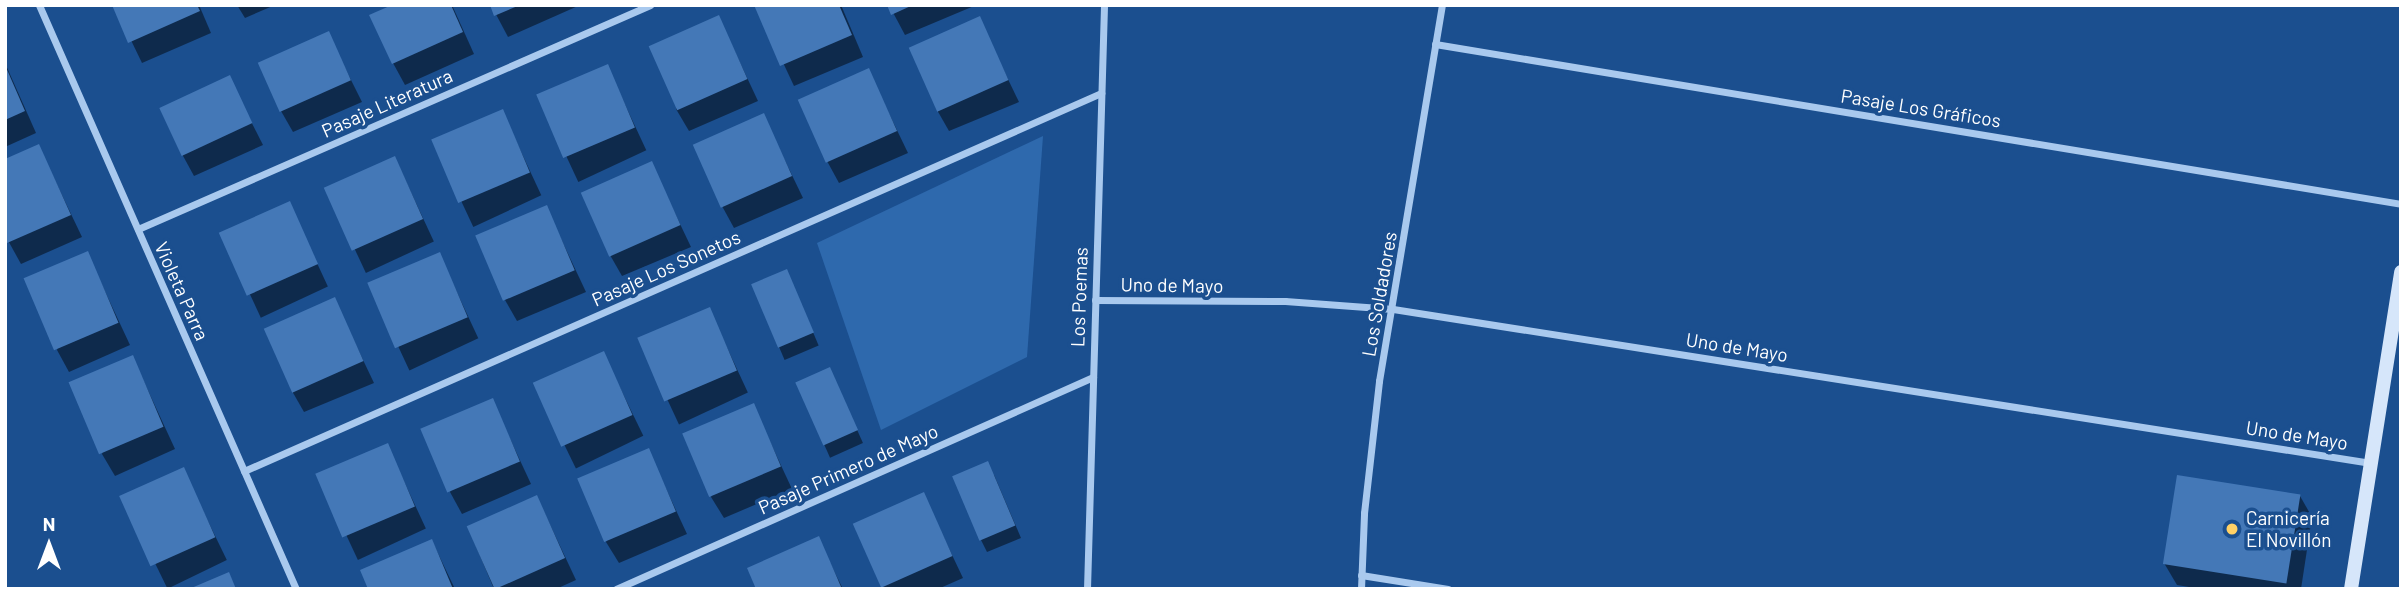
<!DOCTYPE html>
<html>
<head>
<meta charset="utf-8">
<style>
  body { margin:0 }
  #map { position:relative; width:2406px; height:594px; overflow:hidden; background:#1b4f8f; font-family:Barlow,sans-serif }
  div>[style] { position:absolute }
  .green>* { inset:0; background:#2e69ad }
  .shadow>* { inset:0; background:#0007; transform-origin:0 0 }
  .building>* { inset:0; background:#4478b7; transform-origin:0 0 }
  .street>* { height:7px; margin:-3.5px; padding:0 3.5px; transform-origin:3.5px; border-radius:3.5px; background:#a9c9ee }
  .secondary>* { height:14px; margin:-7px; padding:0 7px; transform-origin:7px; border-radius:7px; background:#d6e6fa }
  .dots>* { width:19px; height:19px; translate:-50% -50%; box-sizing:border-box; border:4px solid #1b4f8f; border-radius:50% }
  span { translate:-50% -50%; white-space:nowrap; text-align:center; line-height:1.15; -webkit-text-stroke:7px #1b4f8f; paint-order:stroke }
  .street-label { font-size:19px; color:#fff }
  .poi-label { font-size:19px; color:#fff }
  .left { translate:0 -50%; text-align:left }
  .frame { position:absolute; inset:0; border:7px solid #fff; pointer-events:none }
  .north { position:absolute; left:14px; top:510px; width:70px; height:70px; -webkit-text-stroke:5px #1b4f8f; paint-order:stroke; rotate:0deg; font-size:19px; font-weight:700; line-height:28px; text-align:center; color:#fff }
  .north::after { content:''; display:block; margin:auto; width:24px; height:32px; background:#fff; clip-path:polygon(50% 0,100% 100%,50% 72%,0 100%) }
</style>
</head>
<body>
<div id="map">
  <div class="green">
    <i style="clip-path:polygon(1043px 136px,1027px 357px,881px 430px,817px 243px)"></i>
  </div>
  <div class="shadow">
    <i style="clip-path:polygon(114px 5px,199px 5px,211px 33px,142px 63px)"></i>
    <i style="clip-path:polygon(237px 5px,275px 5px,245px 18px)"></i>
    <i style="clip-path:polygon(397px 5px,452px 5px,474px 54px,405px 85px,393px 63px)"></i>
    <i style="clip-path:polygon(491px 5px,577px 5px,578px 6px,508px 37px)"></i>
    <i style="clip-path:polygon(756px 5px,841px 5px,863px 57px,794px 86px)"></i>
    <i style="clip-path:polygon(889px 5px,974px 6px,905px 35px)"></i>
    <i style="clip-path:polygon(719px 18px,758px 101px,689px 131px,676px 109px)"></i>
    <i style="clip-path:polygon(979px 19px,1019px 102px,949px 131px,937px 110px)"></i>
    <i style="clip-path:polygon(328px 34px,362px 102px,293px 132px,281px 111px)"></i>
    <i style="clip-path:polygon(5px 63px,36px 133px,5px 147px)"></i>
    <i style="left:607px;top:66px;width:93px;height:75px;rotate:65deg"></i>
    <i style="clip-path:polygon(868px 70px,908px 153px,839px 183px,827px 161px)"></i>
    <i style="clip-path:polygon(229px 78px,263px 145px,194px 176px,182px 154px)"></i>
    <i style="left:502px;top:111px;width:93px;height:75px;rotate:65deg"></i>
    <i style="clip-path:polygon(763px 115px,803px 198px,734px 228px,722px 206px)"></i>
    <i style="clip-path:polygon(39px 147px,82px 237px,21px 264px,5px 235px,5px 161px)"></i>
    <i style="left:395px;top:158px;width:92px;height:75px;rotate:65deg"></i>
    <i style="clip-path:polygon(651px 163px,691px 247px,622px 276px,610px 255px)"></i>
    <i style="left:289px;top:203px;width:92px;height:74px;rotate:65deg"></i>
    <i style="clip-path:polygon(546px 207px,586px 292px,517px 321px,505px 300px)"></i>
    <i style="clip-path:polygon(87px 253px,130px 345px,69px 372px,57px 350px)"></i>
    <i style="left:439px;top:254px;width:93px;height:76px;rotate:65deg"></i>
    <i style="left:787px;top:271px;width:81px;height:37px;rotate:67deg"></i>
    <i style="clip-path:polygon(334px 299px,374px 383px,304px 412px,292px 391px)"></i>
    <i style="left:709px;top:309px;width:92px;height:76px;rotate:65deg"></i>
    <i style="left:603px;top:353px;width:92px;height:75px;rotate:64deg"></i>
    <i style="clip-path:polygon(133px 358px,175px 449px,115px 476px,102px 454px)"></i>
    <i style="left:830px;top:369px;width:81px;height:36px;rotate:66deg"></i>
    <i style="clip-path:polygon(492px 400px,531px 484px,462px 514px,450px 492px)"></i>
    <i style="clip-path:polygon(753px 405px,792px 489px,724px 518px,711px 497px)"></i>
    <i style="left:387px;top:445px;width:92px;height:75px;rotate:65deg"></i>
    <i style="clip-path:polygon(648px 450px,687px 534px,619px 563px,606px 542px)"></i>
    <i style="left:183px;top:470px;width:100px;height:66px;rotate:64deg"></i>
    <i style="clip-path:polygon(994px 475px,1021px 538px,987px 552px,981px 540px)"></i>
    <i style="clip-path:polygon(923px 494px,963px 578px,938px 589px,883px 589px,855px 524px)"></i>
    <i style="clip-path:polygon(2300px 496px,2312px 517px,2301px 589px,2201px 589px,2177px 585px,2164px 563px)"></i>
    <i style="clip-path:polygon(537px 497px,576px 580px,556px 589px,494px 589px,468px 527px)"></i>
    <i style="clip-path:polygon(818px 539px,843px 589px,758px 589px)"></i>
    <i style="clip-path:polygon(432px 541px,455px 589px,370px 589px)"></i>
  </div>
  <div class="building">
    <i style="clip-path:polygon(112px 5px,197px 5px,200px 11px,128px 43px)"></i>
    <i style="clip-path:polygon(392px 5px,451px 5px,463px 32px,392px 64px,369px 15px)"></i>
    <i style="clip-path:polygon(490px 5px,520px 5px,494px 16px)"></i>
    <i style="clip-path:polygon(754px 5px,839px 5px,852px 35px,780px 66px)"></i>
    <i style="clip-path:polygon(887px 5px,913px 5px,891px 15px)"></i>
    <i style="left:719px;top:15px;width:70px;height:77px;rotate:66deg"></i>
    <i style="left:980px;top:16px;width:70px;height:78px;rotate:66deg"></i>
    <i style="left:329px;top:31px;width:54px;height:78px;rotate:66deg"></i>
    <i style="left:608px;top:64px;width:69px;height:78px;rotate:67deg"></i>
    <i style="clip-path:polygon(5px 65px,25px 111px,5px 120px)"></i>
    <i style="left:869px;top:68px;width:69px;height:78px;rotate:66deg"></i>
    <i style="left:230px;top:75px;width:53px;height:78px;rotate:65deg"></i>
    <i style="left:503px;top:109px;width:69px;height:78px;rotate:67deg"></i>
    <i style="left:764px;top:113px;width:69px;height:78px;rotate:66deg"></i>
    <i style="clip-path:polygon(39px 144px,71px 215px,7px 243px,5px 159px)"></i>
    <i style="left:395px;top:156px;width:69px;height:78px;rotate:66deg"></i>
    <i style="left:652px;top:161px;width:70px;height:78px;rotate:66deg"></i>
    <i style="left:290px;top:201px;width:69px;height:78px;rotate:66deg"></i>
    <i style="left:547px;top:205px;width:71px;height:78px;rotate:67deg"></i>
    <i style="left:88px;top:251px;width:78px;height:70px;rotate:67deg"></i>
    <i style="left:440px;top:252px;width:71px;height:79px;rotate:67deg"></i>
    <i style="left:787px;top:269px;width:69px;height:39px;rotate:67deg"></i>
    <i style="left:335px;top:297px;width:70px;height:78px;rotate:66deg"></i>
    <i style="left:710px;top:307px;width:69px;height:79px;rotate:67deg"></i>
    <i style="left:604px;top:351px;width:70px;height:78px;rotate:66deg"></i>
    <i style="left:133px;top:355px;width:78px;height:70px;rotate:67deg"></i>
    <i style="left:830px;top:367px;width:69px;height:38px;rotate:66deg"></i>
    <i style="left:493px;top:398px;width:69px;height:79px;rotate:67deg"></i>
    <i style="left:754px;top:403px;width:69px;height:78px;rotate:67deg"></i>
    <i style="left:388px;top:443px;width:69px;height:79px;rotate:67deg"></i>
    <i style="left:649px;top:448px;width:69px;height:78px;rotate:67deg"></i>
    <i style="left:988px;top:461px;width:70px;height:39px;rotate:67deg"></i>
    <i style="left:184px;top:467px;width:77px;height:71px;rotate:66deg"></i>
    <i style="left:2177px;top:475px;width:125px;height:90px;rotate:9deg"></i>
    <i style="left:924px;top:492px;width:70px;height:78px;rotate:66deg"></i>
    <i style="left:537px;top:495px;width:69px;height:77px;rotate:66deg"></i>
    <i style="clip-path:polygon(819px 536px,842px 589px,756px 589px,747px 568px)"></i>
    <i style="clip-path:polygon(432px 539px,453px 589px,368px 589px,360px 570px)"></i>
    <i style="clip-path:polygon(229px 572px,236px 589px,189px 589px)"></i>
  </div>
  <div class="street">
    <i style="left:39px;top:5px;width:638px;rotate:66.25deg"></i>
    <i style="left:1435px;top:44px;width:979px;rotate:9.4deg"></i>
    <i style="left:138px;top:229px;width:559px;rotate:-23.63deg"></i>
    <i style="left:1095px;top:300px;width:190px;rotate:0.3deg"></i>
    <i style="left:1285px;top:301px;width:108px;rotate:4.2deg"></i>
    <i style="left:1393px;top:309px;width:990px;rotate:8.95deg"></i>
    <i style="left:244px;top:471px;width:937px;rotate:-23.8deg"></i>
    <i style="left:1361px;top:575px;width:88px;rotate:9.1deg"></i>
    <i style="left:616px;top:589px;width:522px;rotate:-23.96deg"></i>
    <i style="left:1087px;top:589px;width:584px;rotate:-88.33deg"></i>
    <i style="left:1361px;top:589px;width:76px;rotate:-87.7deg"></i>
    <i style="left:1364px;top:513px;width:133px;rotate:-83.5deg"></i>
    <i style="left:1379px;top:381px;width:381px;rotate:-80.5deg"></i>
  </div>
  <div class="secondary">
    <i style="left:2351px;top:589px;width:321px;rotate:-81deg"></i>
  </div>
  <div class="dots">
    <i style="left:2232px;top:529px;background:#ffd166"></i>
  </div>
  <div class="street-label">
    <span style="left:387px;top:103px;rotate:-24deg">Pasaje Literatura</span>
    <span style="left:1921px;top:108px;rotate:9deg">Pasaje Los Gráficos</span>
    <span style="left:666px;top:268px;rotate:-24deg">Pasaje Los Sonetos</span>
    <span style="left:1172px;top:285px;rotate:1deg">Uno de Mayo</span>
    <span style="left:182px;top:291px;rotate:66deg">Violeta Parra</span>
    <span style="left:1379px;top:294px;rotate:-80deg">Los Soldadores</span>
    <span style="left:1079px;top:297px;rotate:-88deg">Los Poemas</span>
    <span style="left:1737px;top:347px;rotate:9deg">Uno de Mayo</span>
    <span style="left:2297px;top:435px;rotate:9deg">Uno de Mayo</span>
    <span style="left:848px;top:469px;rotate:-24deg">Pasaje Primero de Mayo</span>
  </div>
  <div class="poi-label">
    <span class="left" style="left:2246px;top:529px">Carnicería<br>El Novillón</span>
  </div>
  <div class="frame"></div>
  <div class="north">N</div>
</div>
</body>
</html>
